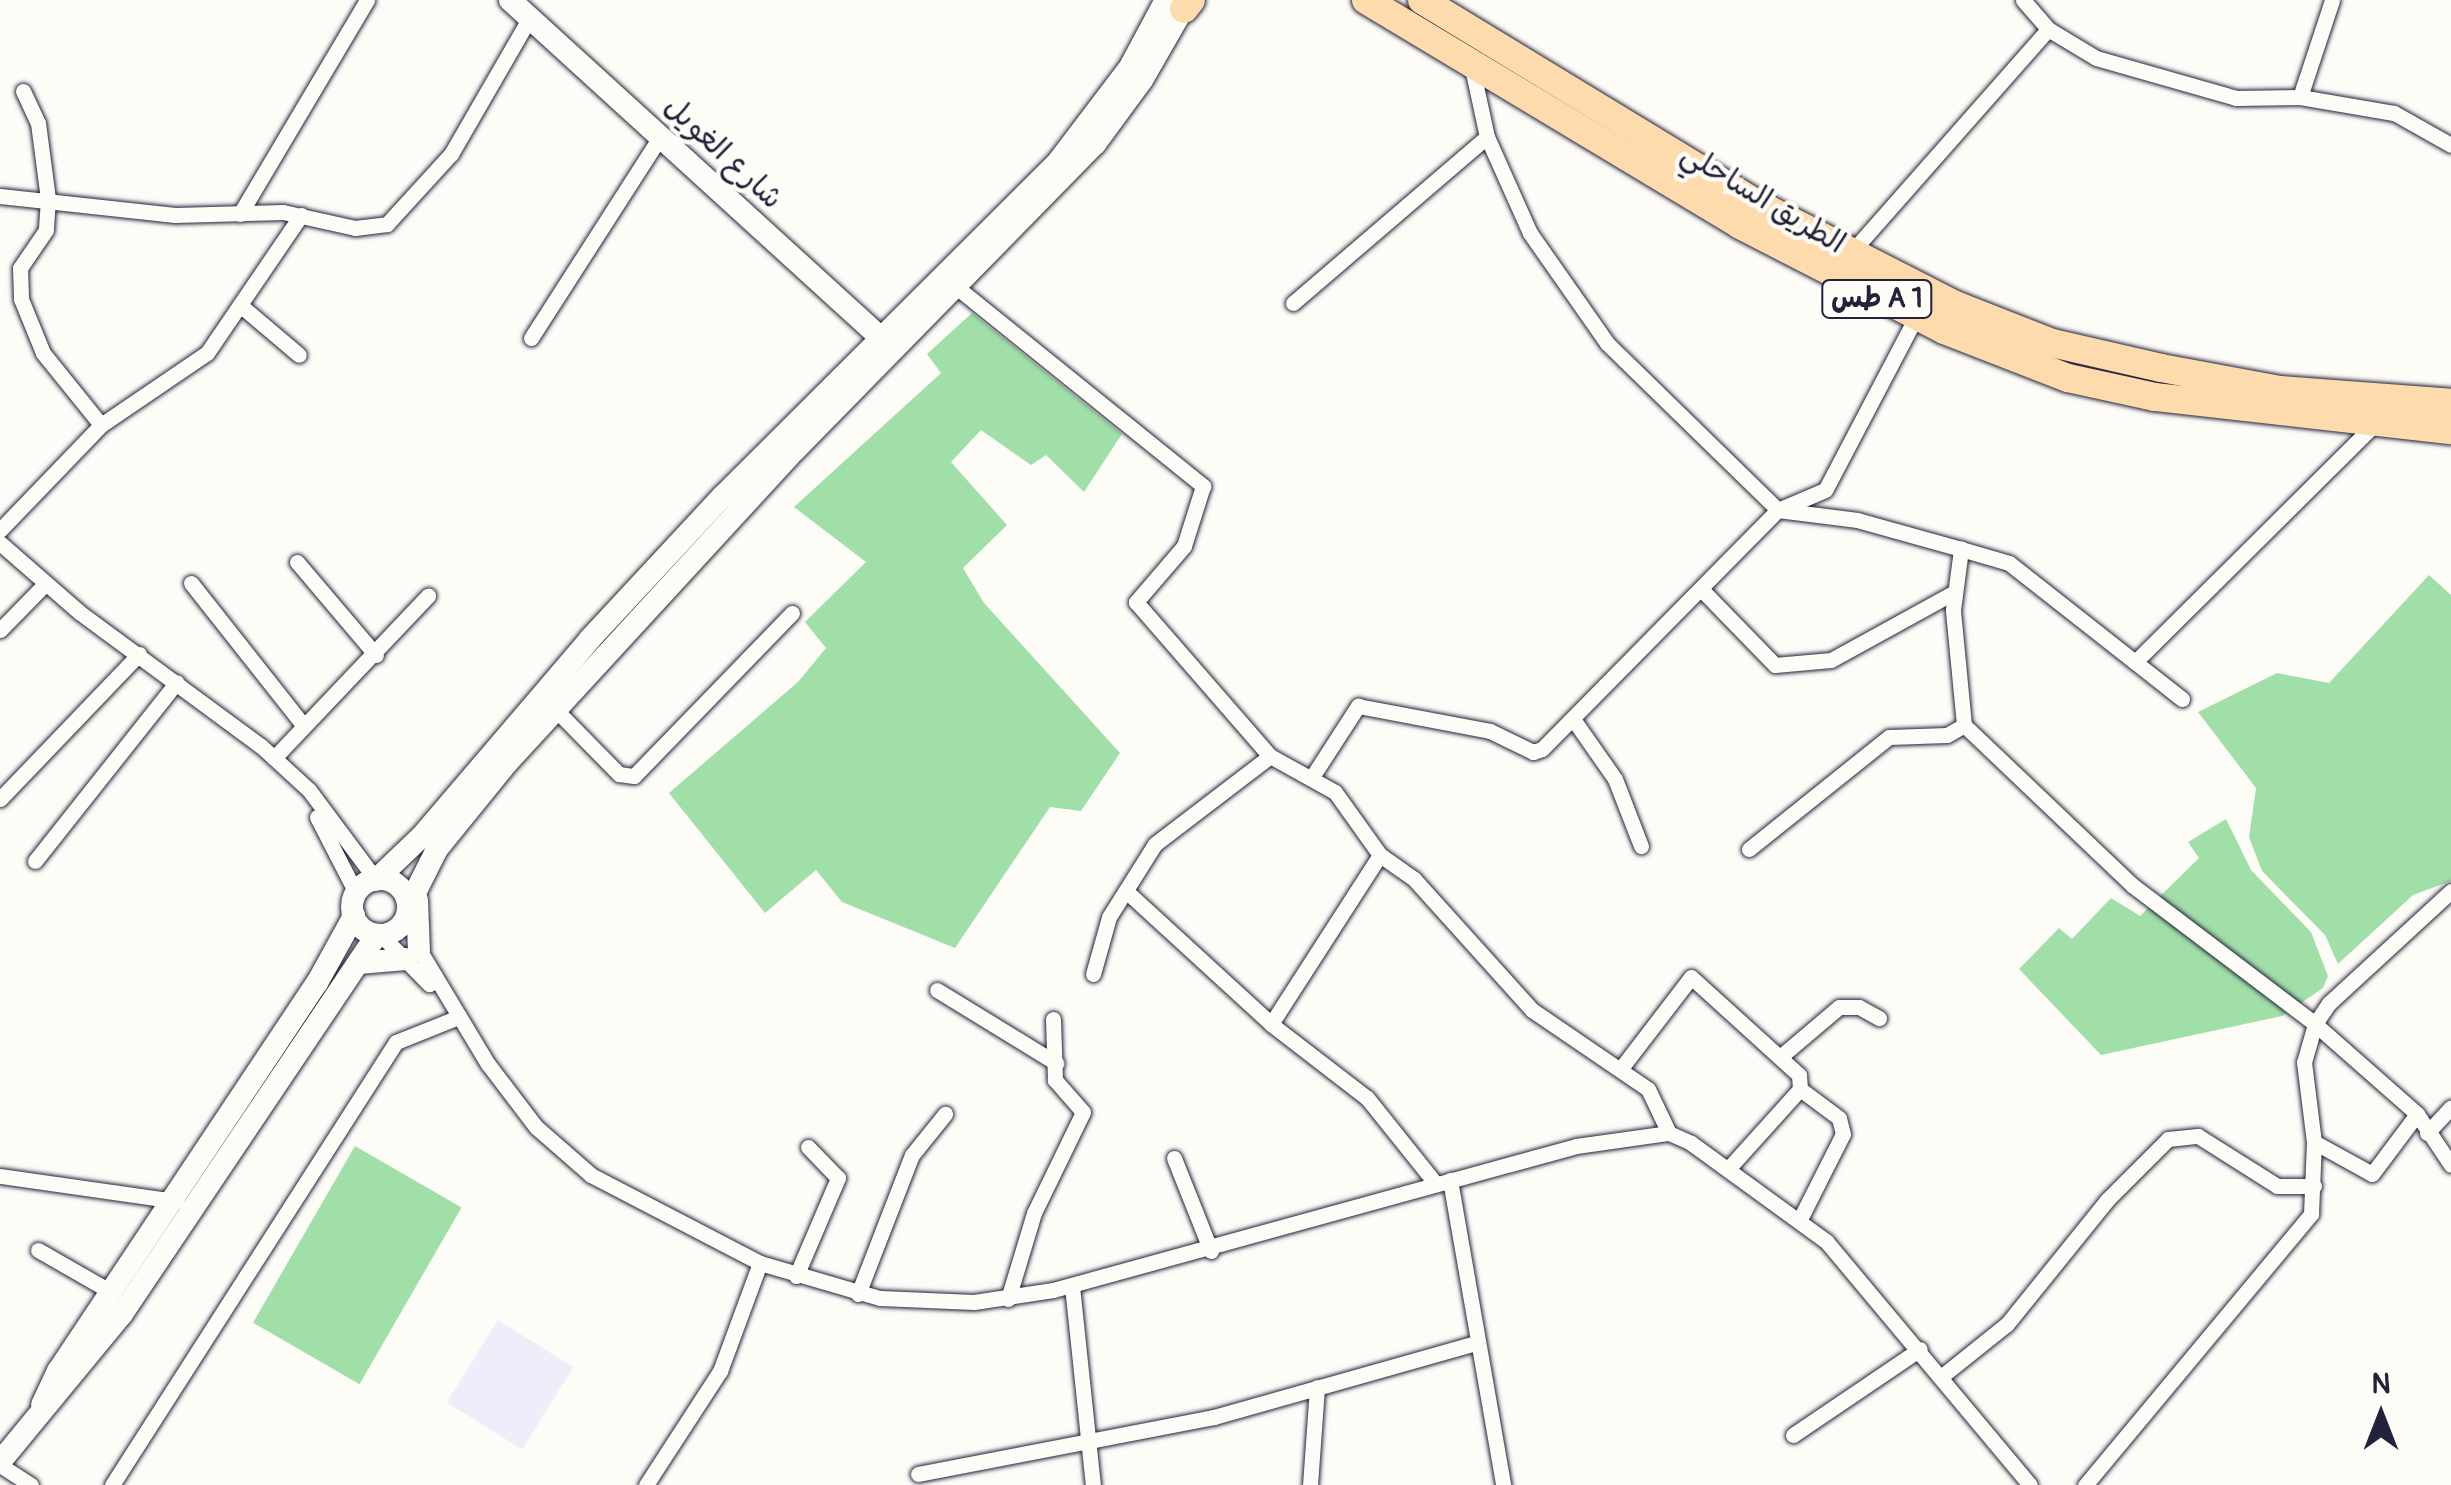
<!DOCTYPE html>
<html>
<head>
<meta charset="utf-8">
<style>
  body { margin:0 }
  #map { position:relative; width:2451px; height:1485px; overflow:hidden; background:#fdfcf7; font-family:Pangolin,"Playpen Sans Arabic",sans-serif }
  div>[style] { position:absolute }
  .built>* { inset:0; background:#edeef9; transform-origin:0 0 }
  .green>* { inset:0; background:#a0dfa8; transform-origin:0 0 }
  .roads { filter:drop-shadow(0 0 2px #22223b) drop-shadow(0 0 2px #22223b) }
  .street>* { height:15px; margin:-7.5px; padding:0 7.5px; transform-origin:7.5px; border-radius:7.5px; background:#fdfcf7 }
  .secondary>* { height:22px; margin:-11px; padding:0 11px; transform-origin:11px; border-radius:11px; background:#fdfcf7 }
  .secondary>.ring { margin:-11px; padding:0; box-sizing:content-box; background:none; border:22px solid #fdfcf7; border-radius:50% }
  .highway>* { height:28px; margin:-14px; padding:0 14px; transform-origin:14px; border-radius:14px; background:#fedbac }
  span { translate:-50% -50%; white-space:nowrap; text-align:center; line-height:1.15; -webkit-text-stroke:9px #fdfcf7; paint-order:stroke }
  .shield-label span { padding:2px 8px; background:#fdfcf7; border:2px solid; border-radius:8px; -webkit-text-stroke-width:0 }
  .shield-label { font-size:28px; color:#22223b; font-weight:700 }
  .street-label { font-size:30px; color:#22223b }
  .north { position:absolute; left:2331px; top:1365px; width:100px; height:100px; -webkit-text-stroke:8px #fdfcf7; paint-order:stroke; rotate:0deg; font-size:28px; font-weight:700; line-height:40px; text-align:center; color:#22223b }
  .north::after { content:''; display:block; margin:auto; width:35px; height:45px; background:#22223b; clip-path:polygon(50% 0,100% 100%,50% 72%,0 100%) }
</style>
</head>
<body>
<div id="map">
  <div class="built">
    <i style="left:498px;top:1320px;width:89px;height:97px;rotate:32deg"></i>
  </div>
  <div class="green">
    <i style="clip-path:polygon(972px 313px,1122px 434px,1084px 492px,1046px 455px,1031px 465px,981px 430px,951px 462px,1007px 525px,963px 568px,984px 603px,1120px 753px,1081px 811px,1050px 807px,955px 948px,842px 902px,816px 870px,765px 913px,669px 793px,798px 682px,826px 648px,805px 622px,866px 562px,794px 507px,941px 373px,927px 354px)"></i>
    <i style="clip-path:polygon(2429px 575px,2451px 595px,2451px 881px,2413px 895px,2338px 964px,2325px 935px,2262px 871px,2249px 837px,2256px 788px,2198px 712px,2277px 673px,2329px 683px)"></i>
    <i style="clip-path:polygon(2226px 819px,2251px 870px,2311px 932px,2328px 976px,2323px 988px,2282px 1016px,2101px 1055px,2019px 969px,2059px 928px,2072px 939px,2111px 898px,2140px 916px,2199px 858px,2188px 842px)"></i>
    <i style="left:355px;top:1146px;width:123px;height:204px;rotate:30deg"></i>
  </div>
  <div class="roads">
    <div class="street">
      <i style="left:2023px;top:0;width:38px;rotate:49deg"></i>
      <i style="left:2048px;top:29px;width:56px;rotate:31.1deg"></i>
      <i style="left:2096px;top:58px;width:146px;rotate:15.9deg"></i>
      <i style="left:2236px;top:98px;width:64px;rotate:-0.9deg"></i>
      <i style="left:2300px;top:97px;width:95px;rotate:9.7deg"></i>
      <i style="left:2394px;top:113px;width:65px;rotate:29.3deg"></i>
      <i style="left:23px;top:91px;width:35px;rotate:65deg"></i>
      <i style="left:38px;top:123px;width:77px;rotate:82.5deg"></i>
      <i style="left:48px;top:199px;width:31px;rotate:94deg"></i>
      <i style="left:46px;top:230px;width:46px;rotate:124.4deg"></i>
      <i style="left:20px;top:268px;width:31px;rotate:88deg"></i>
      <i style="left:21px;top:299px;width:58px;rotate:67.8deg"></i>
      <i style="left:43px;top:353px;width:92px;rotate:51.1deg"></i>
      <i style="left:2300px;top:97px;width:102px;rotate:-71.7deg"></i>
      <i style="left:0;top:196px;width:176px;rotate:6.2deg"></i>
      <i style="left:175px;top:215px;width:108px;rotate:-1.6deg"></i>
      <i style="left:283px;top:212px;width:74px;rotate:12.5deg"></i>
      <i style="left:355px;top:228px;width:32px;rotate:-7deg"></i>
      <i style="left:387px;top:224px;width:95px;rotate:-47.6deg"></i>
      <i style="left:451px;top:154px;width:158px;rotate:-60deg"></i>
      <i style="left:240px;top:214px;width:249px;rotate:-59.3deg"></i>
      <i style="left:1849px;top:255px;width:301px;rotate:-48.6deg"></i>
      <i style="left:959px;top:289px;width:314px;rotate:38.9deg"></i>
      <i style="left:1203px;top:486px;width:63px;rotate:107.6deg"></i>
      <i style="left:1184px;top:546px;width:74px;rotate:130.6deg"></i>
      <i style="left:1136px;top:602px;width:204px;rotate:49deg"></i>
      <i style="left:1293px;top:303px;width:255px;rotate:-40.6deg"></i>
      <i style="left:1487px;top:137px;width:76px;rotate:-102.2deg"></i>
      <i style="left:240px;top:305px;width:77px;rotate:40.3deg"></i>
      <i style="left:1916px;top:317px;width:195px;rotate:117.7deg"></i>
      <i style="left:1825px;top:490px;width:51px;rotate:156.9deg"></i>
      <i style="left:1778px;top:510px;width:80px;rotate:7.2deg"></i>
      <i style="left:1857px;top:520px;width:108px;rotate:15.6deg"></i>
      <i style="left:531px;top:338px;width:239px;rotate:-57.3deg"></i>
      <i style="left:0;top:530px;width:146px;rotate:-46.1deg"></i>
      <i style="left:101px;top:425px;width:128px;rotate:-34.2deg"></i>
      <i style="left:207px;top:353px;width:167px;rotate:-55.7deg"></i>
      <i style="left:0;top:543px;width:105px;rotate:41.1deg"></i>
      <i style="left:79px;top:612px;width:226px;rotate:36.4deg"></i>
      <i style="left:261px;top:746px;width:65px;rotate:42.5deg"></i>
      <i style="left:309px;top:790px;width:112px;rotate:53.3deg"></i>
      <i style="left:297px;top:562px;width:122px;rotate:49.7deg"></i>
      <i style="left:191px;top:583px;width:182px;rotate:51.7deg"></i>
      <i style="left:1701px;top:589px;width:106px;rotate:45.8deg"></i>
      <i style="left:1775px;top:665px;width:56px;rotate:-5.1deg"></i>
      <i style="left:1831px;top:660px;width:139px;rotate:-28.8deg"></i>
      <i style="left:0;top:630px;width:64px;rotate:-45.6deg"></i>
      <i style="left:2182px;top:699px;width:60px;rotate:-141.8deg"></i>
      <i style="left:2135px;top:662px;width:339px;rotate:-44.8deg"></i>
      <i style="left:556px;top:710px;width:90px;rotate:45.5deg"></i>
      <i style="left:619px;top:774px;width:15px;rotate:8deg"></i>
      <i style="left:634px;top:776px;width:227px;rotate:-45.9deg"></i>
      <i style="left:1573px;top:719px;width:73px;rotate:55deg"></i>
      <i style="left:1615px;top:779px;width:72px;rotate:68.8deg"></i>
      <i style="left:1964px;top:725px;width:232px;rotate:43.6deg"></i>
      <i style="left:2132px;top:885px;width:230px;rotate:37.2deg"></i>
      <i style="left:2315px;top:1024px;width:40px;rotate:106deg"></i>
      <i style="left:2304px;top:1062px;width:81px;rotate:82.9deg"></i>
      <i style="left:2314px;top:1142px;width:72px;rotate:92.4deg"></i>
      <i style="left:2311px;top:1214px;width:353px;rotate:129.8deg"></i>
      <i style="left:274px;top:758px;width:224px;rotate:-46.5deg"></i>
      <i style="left:1312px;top:777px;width:85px;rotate:-57.1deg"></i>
      <i style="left:1358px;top:706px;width:134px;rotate:10.7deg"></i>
      <i style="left:1490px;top:731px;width:48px;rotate:26deg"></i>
      <i style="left:1533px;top:752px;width:9px;rotate:-18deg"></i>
      <i style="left:1542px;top:749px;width:336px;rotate:-45.4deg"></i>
      <i style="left:1778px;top:510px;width:239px;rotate:-135.7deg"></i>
      <i style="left:1607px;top:343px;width:134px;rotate:-125deg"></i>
      <i style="left:1530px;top:233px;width:105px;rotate:-114.1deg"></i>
      <i style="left:0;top:799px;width:201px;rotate:-46.2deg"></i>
      <i style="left:317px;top:817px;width:85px;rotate:62.8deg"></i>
      <i style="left:1749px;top:849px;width:179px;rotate:-38.7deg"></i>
      <i style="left:1889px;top:737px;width:58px;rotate:-2deg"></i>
      <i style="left:1947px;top:735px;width:20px;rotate:-30deg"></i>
      <i style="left:1964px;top:725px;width:116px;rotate:-95.5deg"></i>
      <i style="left:1953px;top:610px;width:62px;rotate:-82.5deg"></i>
      <i style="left:1961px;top:549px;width:50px;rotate:16.3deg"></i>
      <i style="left:2009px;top:563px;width:160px;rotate:38.2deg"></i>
      <i style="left:35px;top:861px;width:228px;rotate:-51.6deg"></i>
      <i style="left:1126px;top:891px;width:197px;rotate:42.5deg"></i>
      <i style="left:2451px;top:891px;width:166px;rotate:137.4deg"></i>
      <i style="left:2329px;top:1003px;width:25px;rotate:124deg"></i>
      <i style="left:2315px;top:1024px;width:136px;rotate:41.4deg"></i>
      <i style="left:2417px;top:1114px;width:61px;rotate:56.3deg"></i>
      <i style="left:381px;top:935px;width:69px;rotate:45.6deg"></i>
      <i style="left:417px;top:946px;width:138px;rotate:59deg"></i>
      <i style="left:488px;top:1064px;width:79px;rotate:52.7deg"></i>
      <i style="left:536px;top:1127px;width:73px;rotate:41.1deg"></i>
      <i style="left:591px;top:1175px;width:191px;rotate:27.5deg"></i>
      <i style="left:760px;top:1263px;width:125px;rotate:16.3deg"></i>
      <i style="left:880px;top:1298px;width:94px;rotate:2.4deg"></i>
      <i style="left:974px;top:1302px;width:80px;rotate:-8.6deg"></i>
      <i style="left:1053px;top:1290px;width:542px;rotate:-15.39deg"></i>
      <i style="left:1576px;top:1146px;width:94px;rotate:-8deg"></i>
      <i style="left:1669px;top:1133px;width:24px;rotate:24deg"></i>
      <i style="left:1691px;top:1143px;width:167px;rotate:36deg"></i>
      <i style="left:1826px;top:1241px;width:318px;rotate:50.1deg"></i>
      <i style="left:1093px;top:974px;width:59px;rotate:-74.3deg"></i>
      <i style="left:1109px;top:917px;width:86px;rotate:-57.8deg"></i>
      <i style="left:1155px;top:844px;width:145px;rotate:-37.4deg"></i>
      <i style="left:1270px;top:756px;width:74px;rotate:29deg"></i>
      <i style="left:1335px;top:792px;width:77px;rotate:54.5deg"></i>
      <i style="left:937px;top:990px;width:140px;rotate:31.5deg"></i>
      <i style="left:1780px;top:1057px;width:77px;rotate:-40.3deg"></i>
      <i style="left:1839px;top:1007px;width:20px"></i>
      <i style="left:1859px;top:1007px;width:23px;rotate:29deg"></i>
      <i style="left:1622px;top:1067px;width:113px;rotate:-52.5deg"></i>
      <i style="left:1691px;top:977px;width:146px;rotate:42.2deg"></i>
      <i style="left:1799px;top:1075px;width:14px;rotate:86deg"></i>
      <i style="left:1800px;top:1089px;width:108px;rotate:132deg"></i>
      <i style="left:2427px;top:1133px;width:35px;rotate:-47deg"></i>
      <i style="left:2314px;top:1142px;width:66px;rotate:28.9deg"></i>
      <i style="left:2372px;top:1174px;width:75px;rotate:-53.1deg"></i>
      <i style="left:1174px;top:1158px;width:100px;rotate:68.3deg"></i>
      <i style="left:0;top:1176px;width:178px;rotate:8.1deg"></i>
      <i style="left:1450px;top:1180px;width:310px;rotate:80.1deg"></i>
      <i style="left:1436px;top:1184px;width:110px;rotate:-128.7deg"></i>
      <i style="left:1367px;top:1098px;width:121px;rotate:-142.4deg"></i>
      <i style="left:1271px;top:1024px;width:201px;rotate:-57.2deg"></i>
      <i style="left:1380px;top:855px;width:42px;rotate:35.2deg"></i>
      <i style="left:1414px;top:879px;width:176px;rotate:48deg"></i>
      <i style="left:1532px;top:1010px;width:140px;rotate:34.3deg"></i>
      <i style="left:1648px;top:1089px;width:49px;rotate:64.5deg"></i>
      <i style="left:1799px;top:1221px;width:97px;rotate:-63.2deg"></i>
      <i style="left:1843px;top:1134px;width:16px;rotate:-104deg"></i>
      <i style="left:1839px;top:1118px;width:49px;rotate:-143.4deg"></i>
      <i style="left:38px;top:1250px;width:86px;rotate:29.8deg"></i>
      <i style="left:796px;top:1276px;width:107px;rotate:-66.8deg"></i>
      <i style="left:838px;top:1178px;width:43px;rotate:-134.1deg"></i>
      <i style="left:1072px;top:1286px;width:200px;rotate:84deg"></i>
      <i style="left:858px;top:1294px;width:149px;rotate:-68.8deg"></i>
      <i style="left:912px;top:1155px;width:53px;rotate:-51.2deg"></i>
      <i style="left:1008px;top:1299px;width:90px;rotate:-73.2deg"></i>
      <i style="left:1034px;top:1213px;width:112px;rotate:-64.1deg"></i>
      <i style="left:1083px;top:1112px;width:43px;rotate:-131.2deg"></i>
      <i style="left:1055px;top:1080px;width:61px;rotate:-91.9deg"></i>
      <i style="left:1942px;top:1376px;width:83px;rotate:-38.7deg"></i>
      <i style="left:2007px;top:1324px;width:159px;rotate:-51.1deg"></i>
      <i style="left:2107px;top:1200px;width:86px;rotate:-45deg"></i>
      <i style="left:2168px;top:1139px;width:30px;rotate:-6deg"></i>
      <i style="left:2198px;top:1136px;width:93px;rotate:32.3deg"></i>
      <i style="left:2277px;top:1186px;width:37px"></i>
      <i style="left:1793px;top:1435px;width:153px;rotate:-34.1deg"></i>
      <i style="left:0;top:1465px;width:37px;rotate:33deg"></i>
      <i style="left:918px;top:1474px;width:301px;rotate:-10.9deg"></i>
      <i style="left:1214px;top:1417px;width:271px;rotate:-15.8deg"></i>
      <i style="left:112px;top:1485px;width:526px;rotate:-57.34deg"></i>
      <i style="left:396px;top:1042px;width:65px;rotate:-21.8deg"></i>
      <i style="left:646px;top:1485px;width:136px;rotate:-57deg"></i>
      <i style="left:720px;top:1371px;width:115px;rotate:-69.7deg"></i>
      <i style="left:1310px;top:1485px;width:98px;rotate:-85.9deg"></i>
    </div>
    <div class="secondary">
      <i style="left:510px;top:0;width:518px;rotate:42.34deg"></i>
      <i class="ring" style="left:352px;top:879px;width:34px;height:34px"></i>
      <i style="left:376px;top:880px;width:64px;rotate:-43.7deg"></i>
      <i style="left:422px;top:836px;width:259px;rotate:-49.5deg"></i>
      <i style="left:590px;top:639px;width:194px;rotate:-47.1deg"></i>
      <i style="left:722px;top:497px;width:474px;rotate:-44.9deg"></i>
      <i style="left:1058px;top:162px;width:119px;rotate:-52.8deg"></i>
      <i style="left:1130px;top:67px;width:76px;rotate:-61.8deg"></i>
      <i style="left:417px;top:900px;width:51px;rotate:87.8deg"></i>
      <i style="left:408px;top:907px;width:65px;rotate:-63.4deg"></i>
      <i style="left:437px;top:849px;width:109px;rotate:-50.9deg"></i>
      <i style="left:506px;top:764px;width:428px;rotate:-47.4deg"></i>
      <i style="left:796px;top:449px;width:427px;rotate:-45.6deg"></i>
      <i style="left:1095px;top:144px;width:79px;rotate:-53.7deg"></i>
      <i style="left:1142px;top:80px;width:92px;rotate:-60.1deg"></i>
      <i style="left:359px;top:963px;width:47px;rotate:-4.9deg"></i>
      <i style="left:42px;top:1405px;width:38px;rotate:-65deg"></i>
      <i style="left:58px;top:1371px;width:467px;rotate:-56.3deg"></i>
      <i style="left:317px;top:983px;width:77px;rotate:-61.1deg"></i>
      <i style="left:0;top:1462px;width:192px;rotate:-50.5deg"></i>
      <i style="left:122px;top:1314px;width:457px;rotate:-56.1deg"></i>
    </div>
    <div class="highway">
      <i style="left:1366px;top:0;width:436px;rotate:31deg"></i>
      <i style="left:1740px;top:225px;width:229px;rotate:27.2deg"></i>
      <i style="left:1944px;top:330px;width:133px;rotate:21.2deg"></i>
      <i style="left:2068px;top:378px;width:89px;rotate:12.3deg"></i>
      <i style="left:2155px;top:397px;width:298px;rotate:6.4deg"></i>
      <i style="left:1422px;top:0;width:389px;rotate:31.3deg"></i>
      <i style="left:1754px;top:202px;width:224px;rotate:27.1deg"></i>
      <i style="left:1953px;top:304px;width:106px;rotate:21.5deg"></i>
      <i style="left:2052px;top:343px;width:112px;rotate:12.9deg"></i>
      <i style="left:2161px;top:368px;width:121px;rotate:10.5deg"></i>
      <i style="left:2280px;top:390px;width:171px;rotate:4.3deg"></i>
      <i style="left:1184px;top:9px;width:11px;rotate:-52deg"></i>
    </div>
  </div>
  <div class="shield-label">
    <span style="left:1877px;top:299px">طس A 1</span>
  </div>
  <div class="street-label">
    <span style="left:723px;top:153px;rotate:43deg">شارع الغويل</span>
    <span style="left:1763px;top:199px;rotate:31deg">الطريق الساحلي</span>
  </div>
  <div class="north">N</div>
</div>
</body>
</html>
